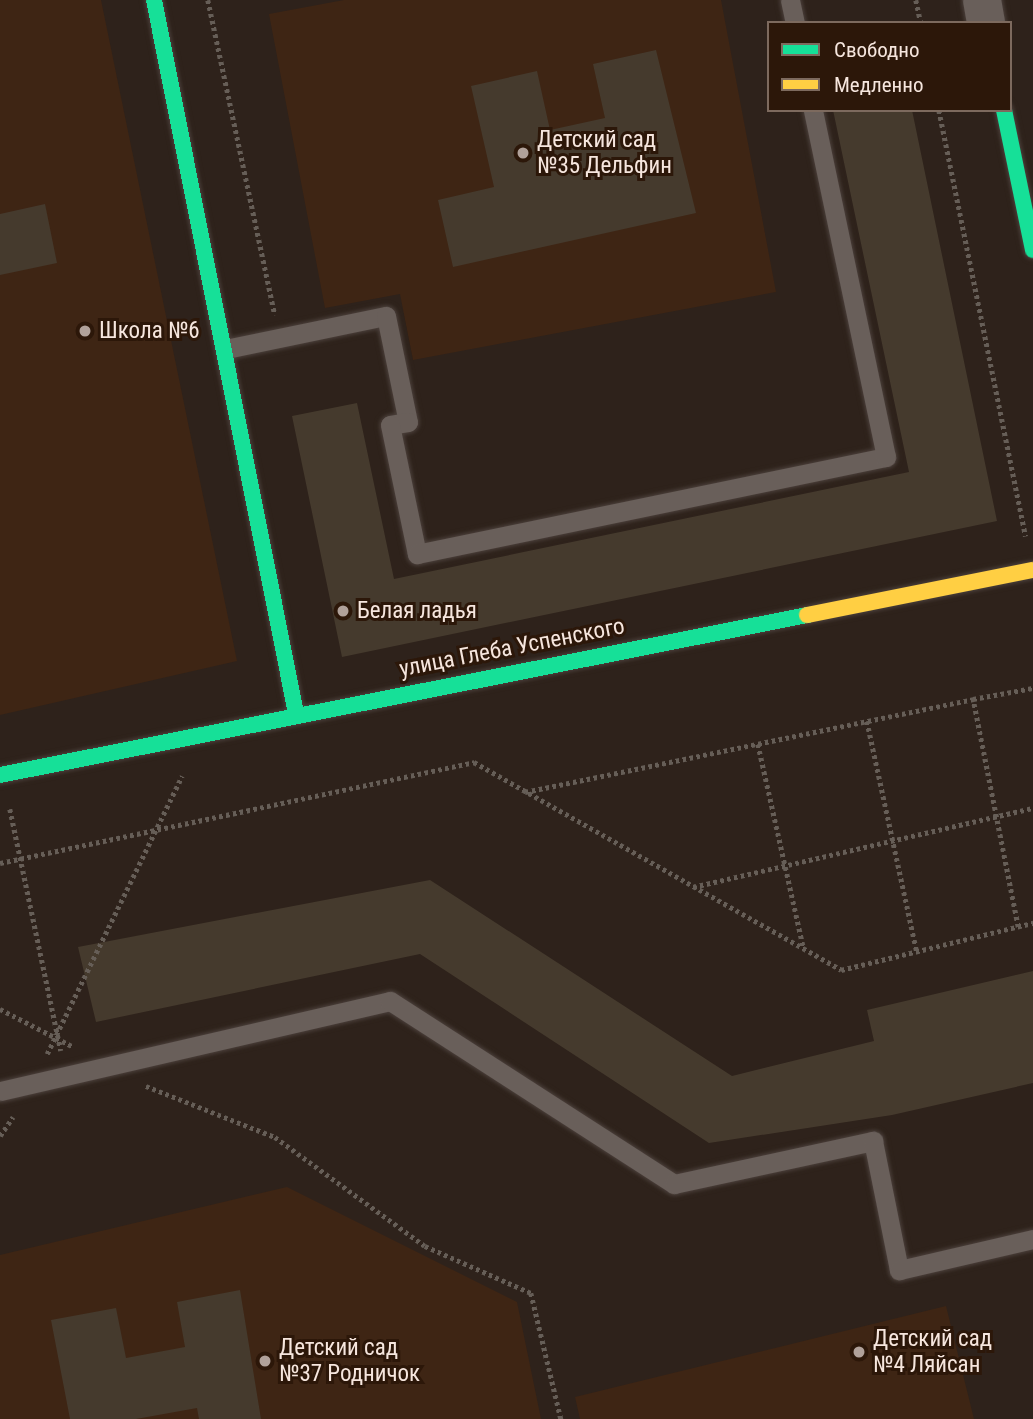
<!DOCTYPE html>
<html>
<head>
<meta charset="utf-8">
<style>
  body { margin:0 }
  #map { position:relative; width:1033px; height:1419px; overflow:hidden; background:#2e221b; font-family:"Roboto Condensed",sans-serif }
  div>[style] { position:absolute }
  .built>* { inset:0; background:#3e2514 }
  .building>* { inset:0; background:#453a2d }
  .path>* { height:4.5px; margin-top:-2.25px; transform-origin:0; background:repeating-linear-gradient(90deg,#665e57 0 3.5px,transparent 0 7px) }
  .roads { filter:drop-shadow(0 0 2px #4b403b) drop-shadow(0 0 2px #4b403b) }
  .lane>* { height:19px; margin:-9.5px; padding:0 9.5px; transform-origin:9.5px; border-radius:9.5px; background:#695f5a }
  .street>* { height:38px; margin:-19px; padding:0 19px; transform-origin:19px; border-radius:19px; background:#695f5a }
  .fast>* { height:16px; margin:-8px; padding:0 8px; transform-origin:8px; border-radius:8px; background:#16e098 }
  .slow>* { height:16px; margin:-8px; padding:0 8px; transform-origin:8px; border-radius:8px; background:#ffcf43 }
  .dots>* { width:19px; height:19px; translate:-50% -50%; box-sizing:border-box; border:4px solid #2c1709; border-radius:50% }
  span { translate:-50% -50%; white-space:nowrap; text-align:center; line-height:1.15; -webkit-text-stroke:6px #2c1709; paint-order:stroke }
  .poi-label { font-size:23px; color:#f6e6de }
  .left { translate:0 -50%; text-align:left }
  .street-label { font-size:23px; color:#f6e6de }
  .legend { position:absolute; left:767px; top:21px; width:245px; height:91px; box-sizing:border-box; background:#2c1709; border:2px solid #7d6a5e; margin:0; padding:9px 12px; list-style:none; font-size:21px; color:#f6e6de }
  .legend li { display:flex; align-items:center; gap:14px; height:35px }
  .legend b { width:35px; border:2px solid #7d6a5e }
</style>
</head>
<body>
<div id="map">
  <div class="built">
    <i style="clip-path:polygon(0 0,101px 0,237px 661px,0 715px)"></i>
    <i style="clip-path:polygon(344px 0,721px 0,776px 292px,413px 360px,400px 294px,325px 308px,269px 14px)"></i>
    <i style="clip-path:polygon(287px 1187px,517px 1302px,541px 1419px,0 1419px,0 1255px)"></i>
    <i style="clip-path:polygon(946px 1306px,974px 1419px,580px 1419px,575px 1397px)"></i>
  </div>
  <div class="building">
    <i style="clip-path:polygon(656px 50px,696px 213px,453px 267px,438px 200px,494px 187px,471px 86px,537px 71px,550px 130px,605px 118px,593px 64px)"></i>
    <i style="clip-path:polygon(833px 110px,912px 110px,997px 521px,342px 657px,292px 416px,357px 403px,394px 579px,909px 472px)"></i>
    <i style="clip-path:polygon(45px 204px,57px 263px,0 275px,0 214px)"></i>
    <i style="clip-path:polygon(430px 880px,732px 1076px,874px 1041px,867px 1010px,1033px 971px,1033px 1083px,892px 1115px,709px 1143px,420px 954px,96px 1022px,78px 947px)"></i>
    <i style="clip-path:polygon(240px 1290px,261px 1419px,199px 1419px,197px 1408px,136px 1419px,70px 1419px,51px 1320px,116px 1308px,126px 1358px,185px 1347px,177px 1302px)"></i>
  </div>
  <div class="path">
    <i style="left:208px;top:0;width:322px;rotate:78deg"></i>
    <i style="left:916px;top:0;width:24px;rotate:78deg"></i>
    <i style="left:939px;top:110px;width:435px;rotate:78.5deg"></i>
    <i style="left:867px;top:721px;width:236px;rotate:77.8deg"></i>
    <i style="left:758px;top:744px;width:210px;rotate:77.4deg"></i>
    <i style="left:525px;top:792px;width:458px;rotate:-11.7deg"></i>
    <i style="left:10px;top:809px;width:247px;rotate:78.1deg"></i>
    <i style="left:0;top:863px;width:485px;rotate:-12deg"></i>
    <i style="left:474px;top:762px;width:422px;rotate:29.5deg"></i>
    <i style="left:841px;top:970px;width:198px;rotate:-13.8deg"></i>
    <i style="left:693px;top:887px;width:349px;rotate:-13.1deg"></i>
    <i style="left:1018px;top:927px;width:232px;rotate:-101.2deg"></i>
    <i style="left:973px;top:699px;width:61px;rotate:-10.4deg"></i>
    <i style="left:0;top:1009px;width:83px;rotate:27.2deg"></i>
    <i style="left:47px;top:1054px;width:309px;rotate:-64.1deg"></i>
    <i style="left:146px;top:1086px;width:139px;rotate:21.6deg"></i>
    <i style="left:275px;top:1137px;width:185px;rotate:36deg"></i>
    <i style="left:425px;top:1246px;width:116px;rotate:23.9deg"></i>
    <i style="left:531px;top:1293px;width:130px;rotate:76.6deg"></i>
    <i style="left:0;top:1136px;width:23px;rotate:-56deg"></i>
  </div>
  <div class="roads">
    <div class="lane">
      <i style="left:790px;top:0;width:24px;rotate:78deg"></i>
      <i style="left:226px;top:349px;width:163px;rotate:-11.7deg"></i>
      <i style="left:386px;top:316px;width:108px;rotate:78.3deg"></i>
      <i style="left:408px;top:422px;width:18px;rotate:171deg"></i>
      <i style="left:390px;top:425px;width:132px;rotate:78.2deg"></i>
      <i style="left:417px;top:554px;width:479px;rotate:-11.7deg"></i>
      <i style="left:886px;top:457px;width:355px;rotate:-101.9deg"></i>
      <i style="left:0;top:1091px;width:400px;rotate:-13deg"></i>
      <i style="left:390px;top:1001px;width:338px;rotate:32.8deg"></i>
      <i style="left:674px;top:1184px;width:204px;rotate:-12.2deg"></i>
      <i style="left:873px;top:1141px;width:132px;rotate:78.6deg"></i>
      <i style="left:899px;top:1270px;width:138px;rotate:-13deg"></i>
    </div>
    <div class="street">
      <i style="left:982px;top:0;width:23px;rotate:80deg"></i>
    </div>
    <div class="fast">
      <i style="left:154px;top:0;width:727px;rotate:78.74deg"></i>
      <i style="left:1004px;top:110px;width:143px;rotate:78.3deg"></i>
      <i style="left:0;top:775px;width:823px;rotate:-11.21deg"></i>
    </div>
    <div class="slow">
      <i style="left:807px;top:615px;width:230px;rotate:-11.3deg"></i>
    </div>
  </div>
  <div class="dots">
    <i style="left:523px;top:153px;background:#b0a19a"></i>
    <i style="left:85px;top:331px;background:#b0a19a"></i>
    <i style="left:343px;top:611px;background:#b0a19a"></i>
    <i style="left:859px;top:1352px;background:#b0a19a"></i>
    <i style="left:265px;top:1361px;background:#b0a19a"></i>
  </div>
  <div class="poi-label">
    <span class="left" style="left:537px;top:153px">Детский сад<br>№35 Дельфин</span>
    <span class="left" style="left:99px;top:331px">Школа №6</span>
    <span class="left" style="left:357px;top:611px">Белая ладья</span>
    <span class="left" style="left:873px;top:1352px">Детский сад<br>№4 Ляйсан</span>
    <span class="left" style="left:279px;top:1361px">Детский сад<br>№37 Родничок</span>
  </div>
  <div class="street-label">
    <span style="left:512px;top:648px;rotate:-11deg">улица Глеба Успенского</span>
  </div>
  <ul class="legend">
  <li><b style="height:9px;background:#16e098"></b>Свободно</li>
  <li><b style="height:9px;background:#ffcf43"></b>Медленно</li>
  </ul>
</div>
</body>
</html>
